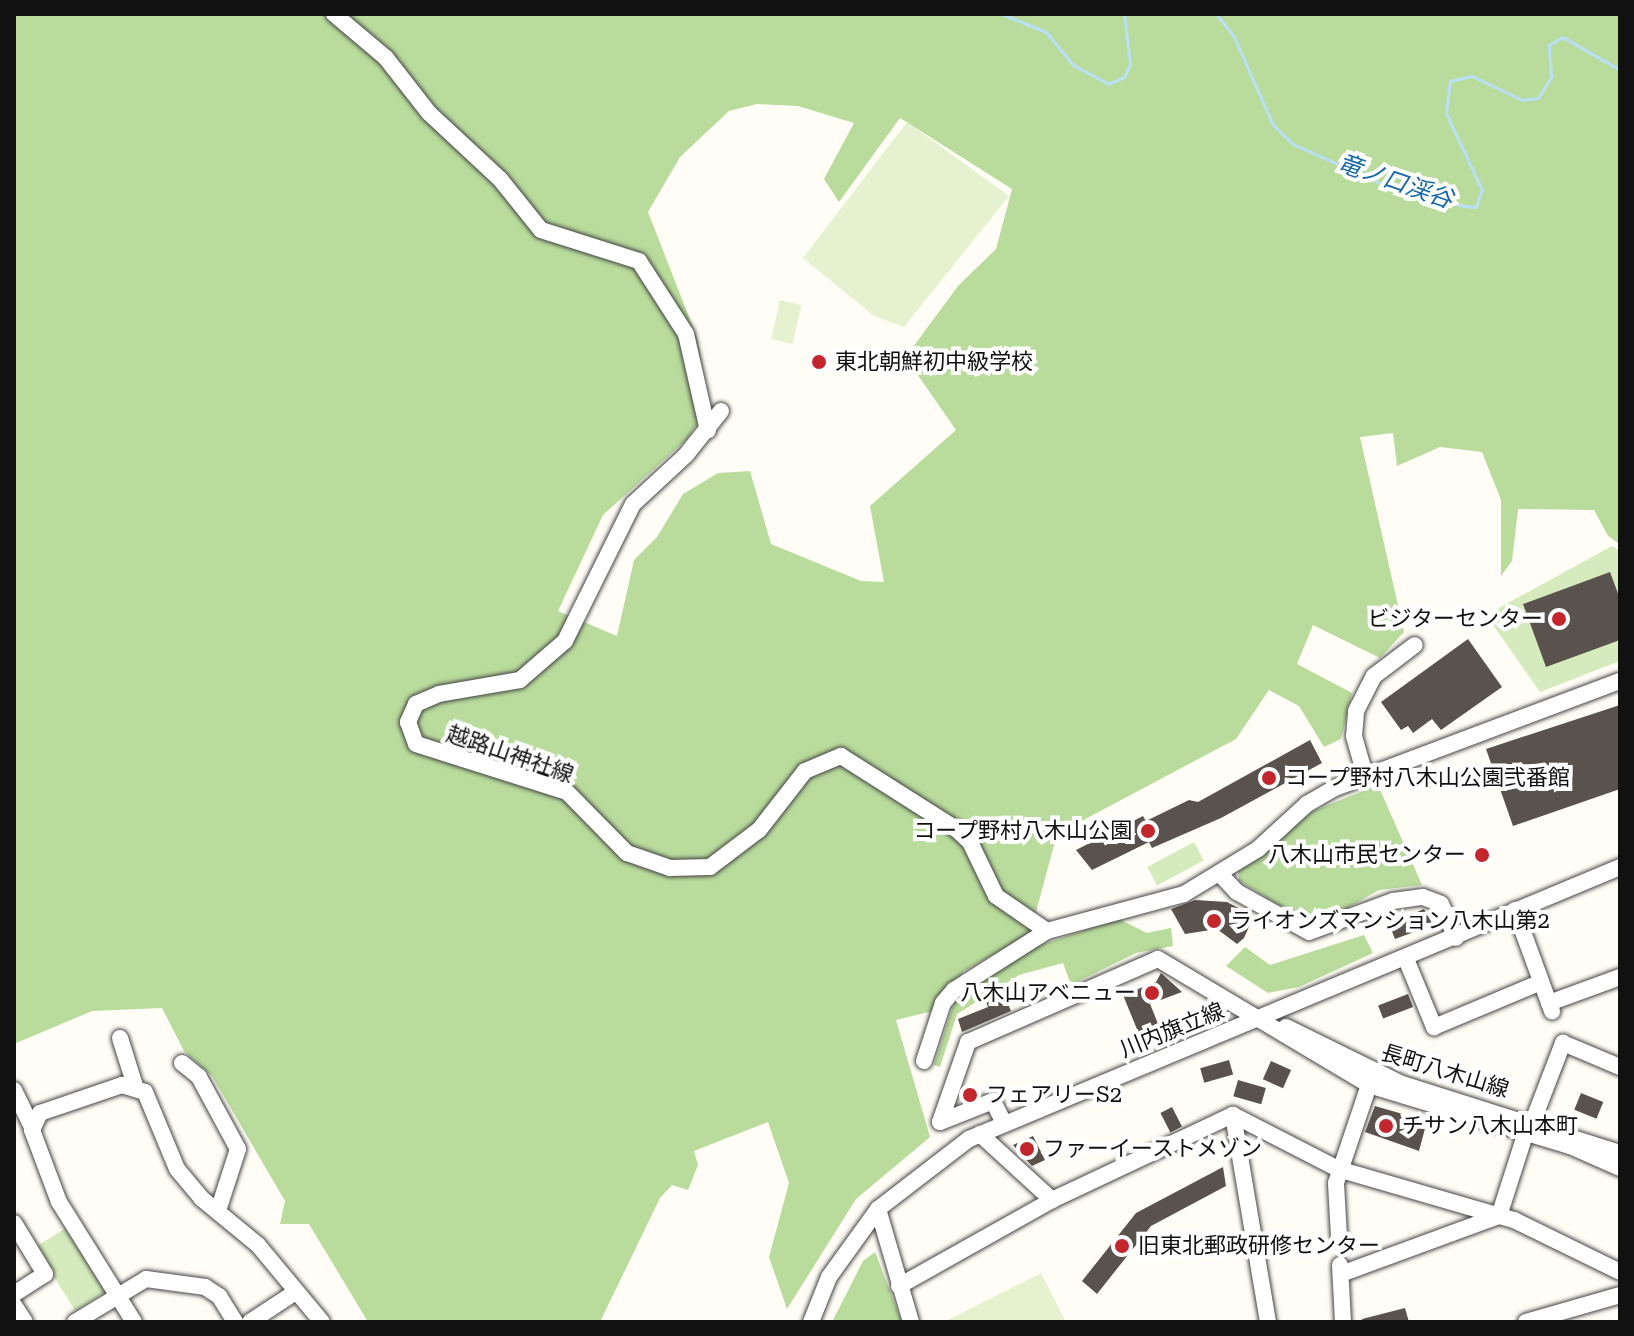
<!DOCTYPE html>
<html>
<head>
<meta charset="utf-8">
<style>
  body { margin:0 }
  #map { position:relative; width:1634px; height:1336px; overflow:hidden; background:#fffdf5; font-family:"Roboto Serif","Noto Sans JP",serif }
  div>[style] { position:absolute }
  .green>* { inset:0; background:#d5ebbd; transform-origin:0 0 }
  .forest>* { inset:0; background:#b9dc9c }
  .pitch>* { inset:0; background:#e6f2cf; transform-origin:0 0 }
  .stream>* { height:3px; margin:-1.5px; padding:0 1.5px; transform-origin:1.5px; border-radius:1.5px; background:#b9e0f7 }
  .building>* { inset:0; background:#5a524d; transform-origin:0 0 }
  .roads { filter:drop-shadow(0 0 2px #444) drop-shadow(0 0 2px #444) }
  .minor>* { height:16px; margin:-8px; padding:0 8px; transform-origin:8px; border-radius:8px; background:#fff }
  .dots>* { width:22px; height:22px; translate:-50% -50%; box-sizing:border-box; border:4px solid #fff; border-radius:50% }
  span { translate:-50% -50%; white-space:nowrap; text-align:center; line-height:1.15; -webkit-text-stroke:8px #fff; paint-order:stroke }
  .poi-label { font-size:22px; color:#111 }
  .left { translate:0 -50%; text-align:left }
  .right { translate:-100% -50%; text-align:right }
  .street-label { font-size:22px; color:#111 }
  .water-label { font-size:24px; color:#1768a6; font-style:italic }
  .frame { position:absolute; inset:0; border:16px solid #111; pointer-events:none }
</style>
</head>
<body>
<div id="map">
  <div class="green">
    <i style="clip-path:polygon(1612px 546px,1620px 551px,1620px 661px,1540px 692px,1486px 615px)"></i>
    <i style="left:1194px;top:842px;width:21px;height:53px;rotate:62deg"></i>
    <i style="left:66px;top:1228px;width:75px;height:36px;rotate:58deg"></i>
  </div>
  <div class="forest">
    <i style="clip-path:polygon(evenodd,14px 14px,1620px 14px,1620px 544px,1608px 536px,1594px 510px,1518px 509px,1512px 561px,1501px 576px,1501px 500px,1482px 452px,1440px 447px,1397px 466px,1393px 433px,1360px 437px,1404px 632px,1380px 658px,1313px 625px,1297px 664px,1352px 693px,1341px 739px,1324px 747px,1299px 706px,1269px 690px,1236px 739px,1057px 834px,1030px 934px,964px 971px,933px 1011px,896px 1020px,930px 1137px,856px 1199px,787px 1309px,769px 1257px,789px 1183px,768px 1122px,694px 1151px,698px 1165px,688px 1190px,672px 1185px,660px 1198px,600px 1322px,368px 1322px,309px 1224px,280px 1224px,285px 1201px,212px 1076px,184px 1051px,162px 1008px,92px 1011px,14px 1044px,14px 14px,757px 104px,798px 106px,854px 123px,824px 179px,839px 202px,900px 118px,1012px 189px,996px 249px,958px 286px,913px 347px,917px 374px,956px 430px,870px 506px,884px 582px,861px 581px,771px 544px,750px 471px,718px 473px,683px 494px,657px 537px,634px 560px,617px 636px,558px 611px,603px 515px,687px 439px,708px 407px,698px 340px,648px 212px,680px 157px,729px 111px,757px 104px)"></i>
    <i style="clip-path:polygon(1378px 785px,1422px 885px,1379px 890px,1328px 919px,1306px 921px,1239px 881px,1238px 870px,1313px 811px)"></i>
    <i style="clip-path:polygon(1119px 919px,1147px 933px,1171px 928px,1173px 946px,1136px 953px,1071px 985px,1063px 963px,1019px 975px,957px 1014px,940px 1067px,934px 1065px,956px 997px,1037px 946px)"></i>
    <i style="clip-path:polygon(1364px 935px,1373px 953px,1299px 987px,1268px 993px,1226px 966px,1245px 947px,1270px 965px)"></i>
    <i style="clip-path:polygon(875px 1252px,902px 1322px,832px 1322px,863px 1261px)"></i>
  </div>
  <div class="pitch">
    <i style="clip-path:polygon(907px 122px,1009px 196px,904px 327px,874px 316px,803px 258px)"></i>
    <i style="left:780px;top:300px;width:22px;height:40px;rotate:13deg"></i>
    <i style="clip-path:polygon(1041px 1273px,1066px 1322px,944px 1322px)"></i>
  </div>
  <div class="stream">
    <i style="left:1002px;top:14px;width:48px;rotate:22.2deg"></i>
    <i style="left:1046px;top:32px;width:43px;rotate:50.7deg"></i>
    <i style="left:1073px;top:65px;width:40px;rotate:28deg"></i>
    <i style="left:1108px;top:84px;width:17px;rotate:-24deg"></i>
    <i style="left:1124px;top:77px;width:14px;rotate:-65deg"></i>
    <i style="left:1130px;top:64px;width:50px;rotate:-96.8deg"></i>
    <i style="left:1216px;top:14px;width:27px;rotate:51deg"></i>
    <i style="left:1233px;top:35px;width:98px;rotate:66deg"></i>
    <i style="left:1273px;top:125px;width:28px;rotate:44deg"></i>
    <i style="left:1293px;top:144px;width:95px;rotate:24.1deg"></i>
    <i style="left:1380px;top:183px;width:87px;rotate:15.3deg"></i>
    <i style="left:1464px;top:206px;width:12px;rotate:5deg"></i>
    <i style="left:1476px;top:207px;width:18px;rotate:-71deg"></i>
    <i style="left:1482px;top:190px;width:85px;rotate:-115.1deg"></i>
    <i style="left:1446px;top:113px;width:32px;rotate:-83deg"></i>
    <i style="left:1450px;top:81px;width:23px;rotate:-13deg"></i>
    <i style="left:1472px;top:76px;width:55px;rotate:25.6deg"></i>
    <i style="left:1522px;top:100px;width:16px;rotate:-7deg"></i>
    <i style="left:1538px;top:98px;width:25px;rotate:-58deg"></i>
    <i style="left:1551px;top:77px;width:32px;rotate:-94deg"></i>
    <i style="left:1549px;top:45px;width:16px;rotate:-30deg"></i>
    <i style="left:1563px;top:37px;width:66px;rotate:30.1deg"></i>
  </div>
  <div class="building">
    <i style="clip-path:polygon(1610px 572px,1620px 599px,1620px 640px,1546px 667px,1523px 604px)"></i>
    <i style="clip-path:polygon(1468px 639px,1502px 687px,1441px 730px,1432px 719px,1413px 733px,1408px 726px,1401px 730px,1381px 702px)"></i>
    <i style="clip-path:polygon(1620px 705px,1620px 789px,1513px 826px,1486px 749px)"></i>
    <i style="clip-path:polygon(1310px 740px,1322px 763px,1221px 818px,1152px 848px,1149px 842px,1092px 870px,1076px 850px,1143px 816px,1146px 821px,1189px 800px,1198px 802px)"></i>
    <i style="clip-path:polygon(1195px 900px,1227px 902px,1254px 916px,1244px 938px,1237px 944px,1217px 929px,1185px 934px,1171px 909px)"></i>
    <i style="clip-path:polygon(1424px 909px,1433px 925px,1395px 939px,1389px 924px)"></i>
    <i style="clip-path:polygon(1161px 973px,1182px 992px,1150px 1004px,1161px 1031px,1141px 1039px,1123px 995px,1156px 982px)"></i>
    <i style="clip-path:polygon(1002px 990px,1011px 1011px,962px 1032px,958px 1019px,988px 1007px,984px 997px)"></i>
    <i style="left:1408px;top:994px;width:14px;height:32px;rotate:69deg"></i>
    <i style="left:1229px;top:1060px;width:15px;height:30px;rotate:74deg"></i>
    <i style="left:1271px;top:1061px;width:22px;height:20px;rotate:24deg"></i>
    <i style="left:1238px;top:1080px;width:29px;height:17px;rotate:16deg"></i>
    <i style="left:1581px;top:1093px;width:24px;height:18px;rotate:22deg"></i>
    <i style="clip-path:polygon(1375px 1106px,1427px 1121px,1419px 1151px,1365px 1132px)"></i>
    <i style="left:1172px;top:1107px;width:22px;height:13px;rotate:63deg"></i>
    <i style="clip-path:polygon(1033px 1136px,1045px 1160px,1032px 1166px,1013px 1145px)"></i>
    <i style="clip-path:polygon(1223px 1167px,1226px 1186px,1151px 1226px,1097px 1294px,1082px 1281px,1136px 1213px)"></i>
    <i style="clip-path:polygon(1405px 1308px,1409px 1322px,1362px 1322px,1362px 1319px)"></i>
  </div>
  <div class="roads">
    <div class="minor">
      <i style="left:334px;top:14px;width:68px;rotate:40.2deg"></i>
      <i style="left:386px;top:58px;width:70px;rotate:52deg"></i>
      <i style="left:429px;top:113px;width:97px;rotate:42.9deg"></i>
      <i style="left:500px;top:179px;width:65px;rotate:51.2deg"></i>
      <i style="left:541px;top:230px;width:103px;rotate:17.6deg"></i>
      <i style="left:639px;top:261px;width:87px;rotate:57.2deg"></i>
      <i style="left:686px;top:334px;width:99px;rotate:77.2deg"></i>
      <i style="left:721px;top:411px;width:56px;rotate:128.5deg"></i>
      <i style="left:686px;top:455px;width:72px;rotate:137.2deg"></i>
      <i style="left:633px;top:504px;width:153px;rotate:116.4deg"></i>
      <i style="left:565px;top:641px;width:60px;rotate:139.1deg"></i>
      <i style="left:520px;top:680px;width:82px;rotate:170.2deg"></i>
      <i style="left:439px;top:694px;width:25px;rotate:157deg"></i>
      <i style="left:416px;top:704px;width:20px;rotate:114deg"></i>
      <i style="left:408px;top:722px;width:23px;rotate:70deg"></i>
      <i style="left:416px;top:744px;width:158px;rotate:17.6deg"></i>
      <i style="left:567px;top:792px;width:86px;rotate:45.5deg"></i>
      <i style="left:627px;top:853px;width:46px;rotate:19.2deg"></i>
      <i style="left:670px;top:868px;width:40px;rotate:-1.4deg"></i>
      <i style="left:710px;top:867px;width:61px;rotate:-37.1deg"></i>
      <i style="left:759px;top:830px;width:75px;rotate:-52.1deg"></i>
      <i style="left:805px;top:771px;width:39px;rotate:-23deg"></i>
      <i style="left:841px;top:756px;width:136px;rotate:32.4deg"></i>
      <i style="left:956px;top:829px;width:19px;rotate:43deg"></i>
      <i style="left:970px;top:842px;width:60px;rotate:64.3deg"></i>
      <i style="left:996px;top:896px;width:62px;rotate:34.5deg"></i>
      <i style="left:1047px;top:931px;width:142px;rotate:-15.1deg"></i>
      <i style="left:1184px;top:894px;width:87px;rotate:-31.3deg"></i>
      <i style="left:1258px;top:849px;width:67px;rotate:-42.6deg"></i>
      <i style="left:1307px;top:804px;width:32px;rotate:-30deg"></i>
      <i style="left:1335px;top:788px;width:304px;rotate:-20.6deg"></i>
      <i style="left:1365px;top:775px;width:41px;rotate:-105.8deg"></i>
      <i style="left:1354px;top:736px;width:25px;rotate:-85deg"></i>
      <i style="left:1356px;top:711px;width:39px;rotate:-63deg"></i>
      <i style="left:1374px;top:676px;width:51px;rotate:-37.1deg"></i>
      <i style="left:1220px;top:874px;width:25px;rotate:47deg"></i>
      <i style="left:1237px;top:892px;width:82px;rotate:29.1deg"></i>
      <i style="left:1309px;top:932px;width:90px;rotate:-20.3deg"></i>
      <i style="left:1393px;top:901px;width:30px;rotate:-8deg"></i>
      <i style="left:1423px;top:897px;width:19px;rotate:21deg"></i>
      <i style="left:1441px;top:904px;width:37px;rotate:66deg"></i>
      <i style="left:1515px;top:910px;width:108px;rotate:69.9deg"></i>
      <i style="left:1406px;top:959px;width:74px;rotate:67.6deg"></i>
      <i style="left:1434px;top:1027px;width:116px;rotate:-22.8deg"></i>
      <i style="left:1549px;top:1003px;width:76px;rotate:-20.1deg"></i>
      <i style="left:1286px;top:1027px;width:129px;rotate:26.2deg"></i>
      <i style="left:1402px;top:1084px;width:229px;rotate:17.6deg"></i>
      <i style="left:120px;top:1038px;width:50px;rotate:72.6deg"></i>
      <i style="left:924px;top:1061px;width:61px;rotate:-71.9deg"></i>
      <i style="left:943px;top:1003px;width:17px;rotate:-50deg"></i>
      <i style="left:954px;top:990px;width:110px;rotate:-32.4deg"></i>
      <i style="left:182px;top:1063px;width:22px;rotate:39deg"></i>
      <i style="left:199px;top:1077px;width:82px;rotate:61.6deg"></i>
      <i style="left:238px;top:1149px;width:65px;rotate:107.9deg"></i>
      <i style="left:14px;top:1090px;width:41px;rotate:64.1deg"></i>
      <i style="left:1233px;top:1115px;width:210px;rotate:80.4deg"></i>
      <i style="left:1533px;top:1121px;width:84px;rotate:-69deg"></i>
      <i style="left:1563px;top:1043px;width:62px;rotate:22.8deg"></i>
      <i style="left:1004px;top:1123px;width:25px;rotate:-117deg"></i>
      <i style="left:993px;top:1101px;width:57px;rotate:158.4deg"></i>
      <i style="left:940px;top:1122px;width:85px;rotate:-70.7deg"></i>
      <i style="left:968px;top:1042px;width:207px;rotate:-23.6deg"></i>
      <i style="left:1158px;top:959px;width:246px;rotate:30.8deg"></i>
      <i style="left:1369px;top:1085px;width:210px;rotate:16.9deg"></i>
      <i style="left:1570px;top:1146px;width:55px;rotate:23.7deg"></i>
      <i style="left:980px;top:1134px;width:98px;rotate:42.5deg"></i>
      <i style="left:878px;top:1209px;width:118px;rotate:73.7deg"></i>
      <i style="left:14px;top:1223px;width:60px;rotate:58.7deg"></i>
      <i style="left:45px;top:1274px;width:37px;rotate:147deg"></i>
      <i style="left:1339px;top:1237px;width:54px;rotate:-93.2deg"></i>
      <i style="left:1336px;top:1183px;width:103px;rotate:-71.4deg"></i>
      <i style="left:1340px;top:1265px;width:57px;rotate:87deg"></i>
      <i style="left:1341px;top:1274px;width:168px;rotate:-20.2deg"></i>
      <i style="left:1499px;top:1216px;width:88px;rotate:-72.2deg"></i>
      <i style="left:899px;top:1286px;width:176px;rotate:-29.3deg"></i>
      <i style="left:1052px;top:1200px;width:200px;rotate:-25.2deg"></i>
      <i style="left:1233px;top:1115px;width:118px;rotate:27.2deg"></i>
      <i style="left:1338px;top:1169px;width:183px;rotate:16.2deg"></i>
      <i style="left:1514px;top:1220px;width:118px;rotate:26.1deg"></i>
      <i style="left:14px;top:1305px;width:20px;rotate:57deg"></i>
      <i style="left:75px;top:1322px;width:83px;rotate:-31.2deg"></i>
      <i style="left:146px;top:1279px;width:60px;rotate:7.7deg"></i>
      <i style="left:205px;top:1287px;width:17px;rotate:33deg"></i>
      <i style="left:219px;top:1296px;width:31px;rotate:58deg"></i>
      <i style="left:134px;top:1322px;width:142px;rotate:-122deg"></i>
      <i style="left:59px;top:1202px;width:77px;rotate:-110.6deg"></i>
      <i style="left:32px;top:1130px;width:19px;rotate:-65deg"></i>
      <i style="left:40px;top:1113px;width:87px;rotate:-18.9deg"></i>
      <i style="left:122px;top:1085px;width:24px;rotate:17deg"></i>
      <i style="left:145px;top:1092px;width:83px;rotate:67.4deg"></i>
      <i style="left:177px;top:1169px;width:38px;rotate:50deg"></i>
      <i style="left:201px;top:1198px;width:74px;rotate:39.5deg"></i>
      <i style="left:258px;top:1245px;width:100px;rotate:50.3deg"></i>
      <i style="left:250px;top:1322px;width:53px;rotate:-33.4deg"></i>
      <i style="left:811px;top:1322px;width:48px;rotate:-68.2deg"></i>
      <i style="left:829px;top:1277px;width:84px;rotate:-54.2deg"></i>
      <i style="left:878px;top:1209px;width:115px;rotate:-37.6deg"></i>
      <i style="left:969px;top:1139px;width:706px;rotate:-22.68deg"></i>
      <i style="left:1526px;top:1322px;width:98px;rotate:-16deg"></i>
    </div>
  </div>
  <div class="dots">
    <i style="left:819px;top:362px;background:#c4262e"></i>
    <i style="left:1559px;top:619px;background:#c4262e"></i>
    <i style="left:1269px;top:778px;background:#c4262e"></i>
    <i style="left:1148px;top:831px;background:#c4262e"></i>
    <i style="left:1482px;top:855px;background:#c4262e"></i>
    <i style="left:1214px;top:921px;background:#c4262e"></i>
    <i style="left:1152px;top:993px;background:#c4262e"></i>
    <i style="left:970px;top:1095px;background:#c4262e"></i>
    <i style="left:1386px;top:1126px;background:#c4262e"></i>
    <i style="left:1027px;top:1149px;background:#c4262e"></i>
    <i style="left:1122px;top:1246px;background:#c4262e"></i>
  </div>
  <div class="poi-label">
    <span class="left" style="left:835px;top:362px">東北朝鮮初中級学校</span>
    <span class="right" style="left:1543px;top:619px">ビジターセンター</span>
    <span class="left" style="left:1285px;top:778px">コープ野村八木山公園弐番館</span>
    <span class="right" style="left:1132px;top:831px">コープ野村八木山公園</span>
    <span class="right" style="left:1466px;top:855px">八木山市民センター</span>
    <span class="left" style="left:1230px;top:921px">ライオンズマンション八木山第2</span>
    <span class="right" style="left:1136px;top:993px">八木山アベニュー</span>
    <span class="left" style="left:986px;top:1095px">フェアリーS2</span>
    <span class="left" style="left:1402px;top:1126px">チサン八木山本町</span>
    <span class="left" style="left:1043px;top:1149px">ファーイーストメゾン</span>
    <span class="left" style="left:1138px;top:1246px">旧東北郵政研修センター</span>
  </div>
  <div class="street-label">
    <span style="left:510px;top:754px;rotate:19deg">越路山神社線</span>
    <span style="left:1172px;top:1030px;rotate:-22deg">川内旗立線</span>
    <span style="left:1445px;top:1071px;rotate:17deg">長町八木山線</span>
  </div>
  <div class="water-label">
    <span style="left:1395px;top:182px;rotate:19deg">竜ノ口渓谷</span>
  </div>
  <div class="frame"></div>
</div>
</body>
</html>
